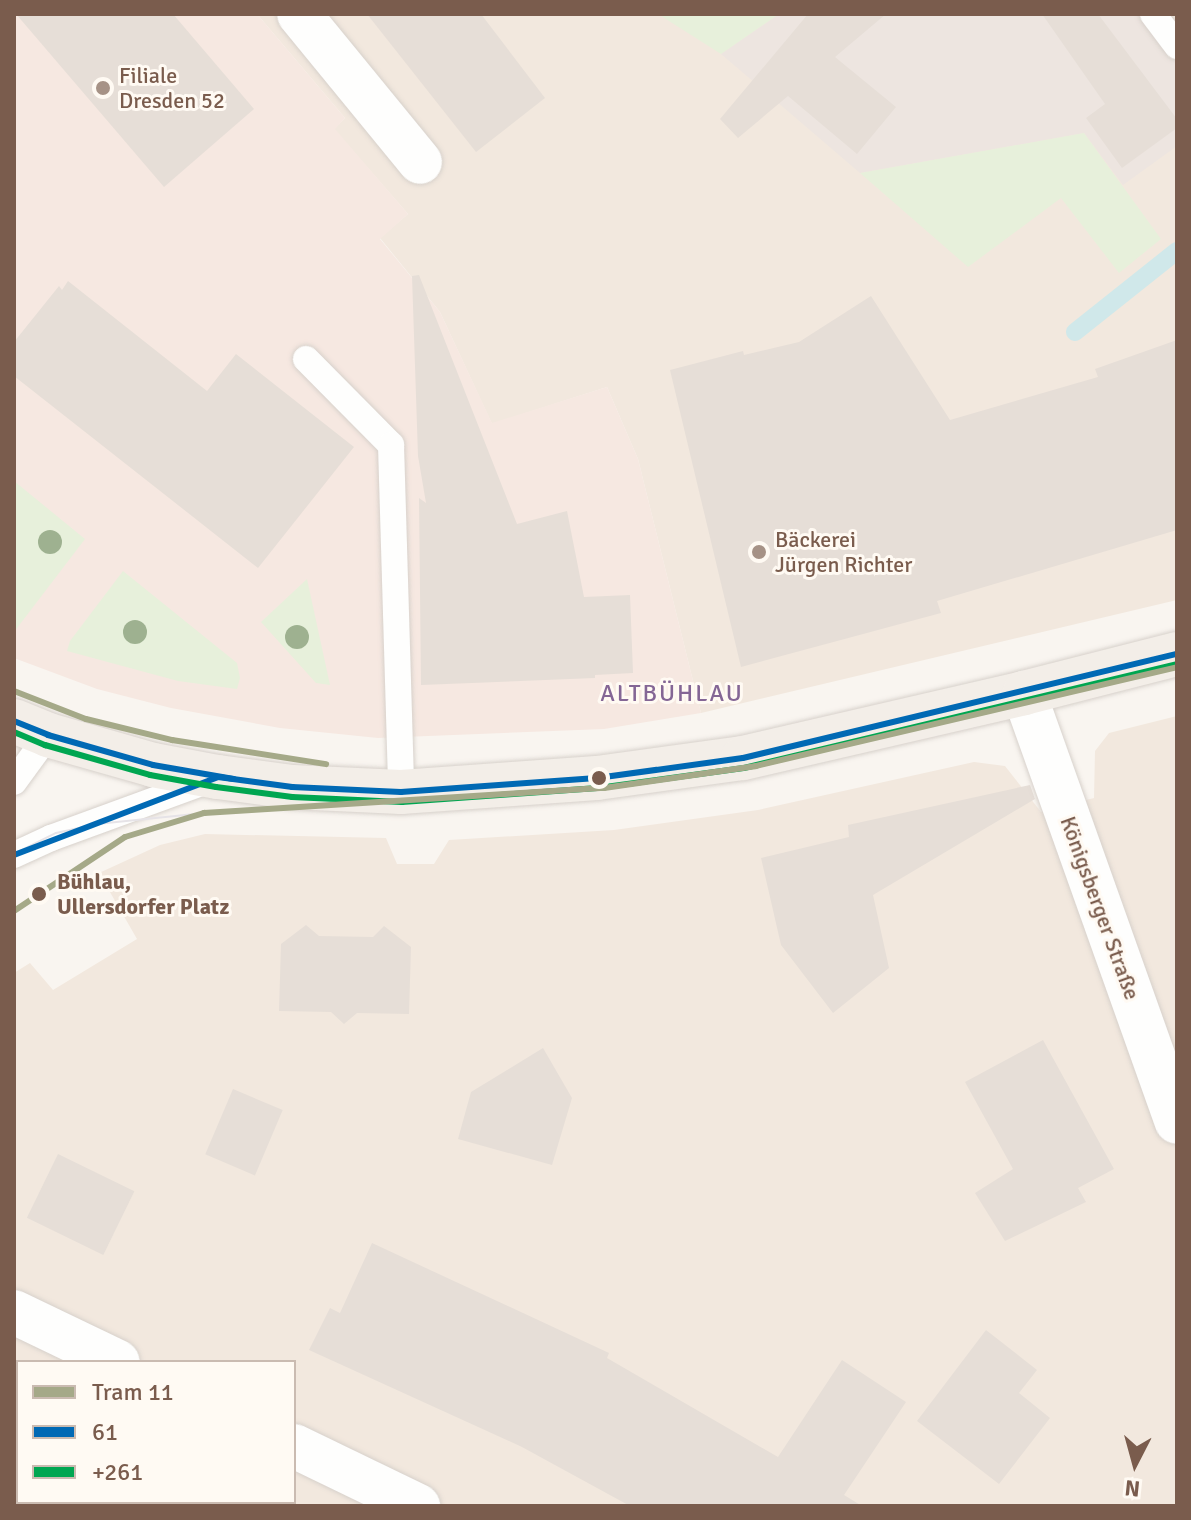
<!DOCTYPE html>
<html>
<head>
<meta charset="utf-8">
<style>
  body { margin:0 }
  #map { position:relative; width:1191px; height:1520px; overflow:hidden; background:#f9f5f0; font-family:Signika,sans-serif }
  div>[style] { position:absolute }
  .residential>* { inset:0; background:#f2e8de }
  .commercial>* { inset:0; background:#f6e8e1 }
  .industrial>* { inset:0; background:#ede5e0 }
  .green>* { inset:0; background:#e7f0db }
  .stream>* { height:18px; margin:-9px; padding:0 9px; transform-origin:9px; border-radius:9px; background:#d0e8ea }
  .building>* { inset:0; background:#e6ded7; transform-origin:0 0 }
  .roads { filter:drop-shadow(0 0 2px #d7d1cb) drop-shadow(0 0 2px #d7d1cb) }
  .lane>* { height:26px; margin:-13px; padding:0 13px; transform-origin:13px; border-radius:13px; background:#fefefd }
  .street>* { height:44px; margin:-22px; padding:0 22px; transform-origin:22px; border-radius:22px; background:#fefefd }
  .primary>* { height:44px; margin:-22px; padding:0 22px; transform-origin:22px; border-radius:22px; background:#f3eee8 }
  .tram>* { height:2px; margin:-1px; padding:0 1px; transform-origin:1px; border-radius:1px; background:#e6e3e7 }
  .bus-1>* { height:6px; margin:-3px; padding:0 3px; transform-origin:3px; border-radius:3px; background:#0069b4 }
  .bus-2>* { height:6px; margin:-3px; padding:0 3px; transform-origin:3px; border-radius:3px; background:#00a651 }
  .tram-1>* { height:6px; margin:-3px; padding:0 3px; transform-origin:3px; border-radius:3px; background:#a5a988 }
  .trees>* { width:24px; height:24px; margin:-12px; border-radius:50%; background:#9eb190 }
  .dots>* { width:22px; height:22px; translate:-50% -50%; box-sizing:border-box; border:4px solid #fffaf3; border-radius:50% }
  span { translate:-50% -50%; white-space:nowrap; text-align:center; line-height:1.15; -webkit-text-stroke:6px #fffaf3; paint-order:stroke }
  .poi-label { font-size:22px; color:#7a5c4d }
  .left { translate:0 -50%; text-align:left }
  .stop-label { font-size:22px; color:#7a5c4d; font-weight:700 }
  .street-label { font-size:22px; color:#7a5c4d }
  .neighbourhood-label { font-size:24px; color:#846695; letter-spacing:2px }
  .frame { position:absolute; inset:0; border:16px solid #7a5c4d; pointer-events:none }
  .legend { position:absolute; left:16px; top:1360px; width:280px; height:144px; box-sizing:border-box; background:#fffaf3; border:2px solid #cabbb1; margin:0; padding:10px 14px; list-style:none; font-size:24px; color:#7a5c4d }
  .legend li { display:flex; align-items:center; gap:16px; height:40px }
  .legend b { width:40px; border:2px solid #cabbb1 }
  .north { position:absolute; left:1095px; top:1424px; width:80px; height:80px; -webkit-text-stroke:6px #fffaf3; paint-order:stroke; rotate:186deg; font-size:22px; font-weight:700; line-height:32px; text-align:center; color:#7a5c4d }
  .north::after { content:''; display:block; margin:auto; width:28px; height:36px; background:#7a5c4d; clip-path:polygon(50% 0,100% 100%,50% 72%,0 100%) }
</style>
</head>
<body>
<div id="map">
  <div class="residential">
    <i style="clip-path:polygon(257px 14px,1177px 14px,1177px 600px,701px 713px,638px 459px,607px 387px,492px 424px,440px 312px,380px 238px,408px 214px,334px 129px,345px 118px)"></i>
    <i style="clip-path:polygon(evenodd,1177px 716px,1177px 1506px,14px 1506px,14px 973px,30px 963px,53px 990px,137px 939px,99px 873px,160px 845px,205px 834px,386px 838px,397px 864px,434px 864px,449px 840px,614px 830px,758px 810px,974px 762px,1005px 766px,1041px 812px,1094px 798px,1095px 751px,1109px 733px,1177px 716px,18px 1362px,294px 1362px,294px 1502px,18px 1502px,18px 1362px)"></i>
  </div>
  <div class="commercial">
    <i style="clip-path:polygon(14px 14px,257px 14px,345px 118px,335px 129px,408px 214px,380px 239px,440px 312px,492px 423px,607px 387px,638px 459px,701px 713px,604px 729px,378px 738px,280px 728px,171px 708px,97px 689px,14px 658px)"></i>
  </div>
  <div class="industrial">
    <i style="clip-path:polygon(779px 14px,1144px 14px,1177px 62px,1177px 146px,1123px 185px,1084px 133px,860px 173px,721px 54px)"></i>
  </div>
  <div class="green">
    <i style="clip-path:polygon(658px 14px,779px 14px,721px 54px)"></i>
    <i style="clip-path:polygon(1084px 133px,1161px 239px,1119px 273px,1061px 198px,968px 267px,860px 173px)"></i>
    <i style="clip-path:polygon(14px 481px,85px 539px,14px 632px)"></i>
    <i style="clip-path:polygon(123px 571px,237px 663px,240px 678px,237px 689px,178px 681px,67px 651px,70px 641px)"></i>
    <i style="clip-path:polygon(307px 579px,330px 685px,316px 683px,261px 622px)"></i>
  </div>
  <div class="stream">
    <i style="left:1075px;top:332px;width:130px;rotate:-38.5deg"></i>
  </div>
  <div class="building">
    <i style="clip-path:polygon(16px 14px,173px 14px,254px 109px,164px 187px)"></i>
    <i style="clip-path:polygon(367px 14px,481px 14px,545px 98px,476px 152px)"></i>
    <i style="clip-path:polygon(808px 14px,886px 14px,835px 57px,896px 107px,857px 154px,788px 96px,738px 138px,720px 119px)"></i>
    <i style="clip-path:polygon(1042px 14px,1098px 14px,1177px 119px,1177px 128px,1122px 168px,1086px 118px,1105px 104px)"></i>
    <i style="clip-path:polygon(419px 275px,517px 524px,567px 511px,584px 597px,630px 595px,633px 673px,595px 675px,595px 678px,421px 685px,419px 498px,426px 503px,418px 456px,412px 276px)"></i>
    <i style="clip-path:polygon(68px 281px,207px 391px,236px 354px,354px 447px,258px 568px,14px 376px,14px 342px,59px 286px,62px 290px)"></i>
    <i style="clip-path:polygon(871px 296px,950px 420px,1098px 377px,1095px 369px,1177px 340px,1177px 530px,937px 601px,941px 613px,741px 667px,670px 370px,743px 351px,744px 355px,799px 342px)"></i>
    <i style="clip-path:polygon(1030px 785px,1035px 799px,873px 895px,889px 968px,833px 1013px,781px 945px,761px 858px,849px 837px,848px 825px)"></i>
    <i style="clip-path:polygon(306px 925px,319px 936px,373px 937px,384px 926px,411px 947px,409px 1014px,357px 1013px,344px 1024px,331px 1012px,279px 1011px,281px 944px)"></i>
    <i style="clip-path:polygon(1043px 1040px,1114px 1169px,1078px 1188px,1086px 1202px,1005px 1241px,975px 1193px,1013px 1169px,965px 1082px)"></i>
    <i style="clip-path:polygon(543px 1048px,572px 1098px,552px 1165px,458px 1139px,471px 1092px)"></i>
    <i style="left:233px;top:1089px;width:54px;height:71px;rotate:23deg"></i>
    <i style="left:58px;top:1154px;width:85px;height:71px;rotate:26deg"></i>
    <i style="clip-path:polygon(372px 1243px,609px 1353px,607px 1358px,778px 1457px,842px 1360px,906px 1402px,844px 1495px,862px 1506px,630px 1506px,522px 1447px,309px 1350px,330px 1308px,340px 1313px)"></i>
    <i style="clip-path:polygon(986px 1330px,1037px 1370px,1019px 1393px,1050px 1418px,999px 1484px,917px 1421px)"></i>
  </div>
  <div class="roads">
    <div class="lane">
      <i style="left:1153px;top:14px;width:40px;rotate:53deg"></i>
      <i style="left:306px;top:359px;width:121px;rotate:45.3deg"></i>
      <i style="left:391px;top:445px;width:347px;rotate:88.3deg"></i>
      <i style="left:14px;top:782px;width:58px;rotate:-54.1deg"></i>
      <i style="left:14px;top:855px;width:41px;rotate:-24.7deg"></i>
      <i style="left:51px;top:838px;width:171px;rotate:-20.1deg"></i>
    </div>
    <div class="street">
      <i style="left:299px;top:14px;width:191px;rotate:50.7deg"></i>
      <i style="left:1024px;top:693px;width:455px;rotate:70.4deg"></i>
      <i style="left:14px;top:1312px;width:115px;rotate:25.7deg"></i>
      <i style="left:294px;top:1446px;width:138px;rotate:25.8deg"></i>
    </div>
    <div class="primary">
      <i style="left:14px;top:721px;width:37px;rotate:22deg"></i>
      <i style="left:48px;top:735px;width:109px;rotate:15.9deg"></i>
      <i style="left:153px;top:765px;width:66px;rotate:10.5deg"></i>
      <i style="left:218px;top:777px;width:75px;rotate:7.7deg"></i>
      <i style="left:292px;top:787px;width:109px;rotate:2.6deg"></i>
      <i style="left:401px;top:792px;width:196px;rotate:-4.1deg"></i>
      <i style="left:597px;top:778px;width:147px;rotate:-7.8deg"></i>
      <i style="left:743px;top:758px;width:288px;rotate:-13deg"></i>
      <i style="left:1024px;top:693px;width:158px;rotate:-14.3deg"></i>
    </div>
  </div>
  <div class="tram">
    <i style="left:14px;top:854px;width:47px;rotate:-26.6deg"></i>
    <i style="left:56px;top:833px;width:42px;rotate:-12.4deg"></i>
    <i style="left:97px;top:824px;width:108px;rotate:-5.9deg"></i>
  </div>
  <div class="bus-1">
    <i style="left:14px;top:721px;width:37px;rotate:22deg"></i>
    <i style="left:48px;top:735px;width:109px;rotate:15.9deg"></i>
    <i style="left:153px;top:765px;width:82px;rotate:9.8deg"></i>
    <i style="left:14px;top:855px;width:218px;rotate:-20.9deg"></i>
    <i style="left:218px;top:777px;width:75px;rotate:7.7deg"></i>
    <i style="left:292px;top:787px;width:109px;rotate:2.6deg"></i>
    <i style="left:401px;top:792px;width:196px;rotate:-4.1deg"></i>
    <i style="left:597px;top:778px;width:147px;rotate:-7.8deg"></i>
    <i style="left:743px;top:758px;width:446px;rotate:-13.5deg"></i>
  </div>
  <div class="bus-2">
    <i style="left:14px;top:732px;width:34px;rotate:23deg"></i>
    <i style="left:45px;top:745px;width:109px;rotate:15.9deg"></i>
    <i style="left:150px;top:775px;width:67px;rotate:10.3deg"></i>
    <i style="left:216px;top:787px;width:77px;rotate:7.5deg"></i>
    <i style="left:292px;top:797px;width:110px;rotate:2.6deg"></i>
    <i style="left:402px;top:802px;width:196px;rotate:-4.1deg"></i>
    <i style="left:598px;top:788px;width:147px;rotate:-7.8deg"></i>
    <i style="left:744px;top:768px;width:445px;rotate:-13.5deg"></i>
  </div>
  <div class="tram-1">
    <i style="left:14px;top:691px;width:77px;rotate:21.3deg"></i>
    <i style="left:86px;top:719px;width:89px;rotate:13.7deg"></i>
    <i style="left:172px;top:740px;width:156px;rotate:8.9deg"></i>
    <i style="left:14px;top:911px;width:133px;rotate:-33.7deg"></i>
    <i style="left:125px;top:837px;width:83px;rotate:-16.9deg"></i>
    <i style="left:204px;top:813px;width:401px;rotate:-3.6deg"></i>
    <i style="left:604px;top:788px;width:154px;rotate:-8.2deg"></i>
    <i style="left:756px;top:766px;width:432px;rotate:-13.2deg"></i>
  </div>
  <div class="trees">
    <i style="left:50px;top:542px"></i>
    <i style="left:135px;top:632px"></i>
    <i style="left:297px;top:637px"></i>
  </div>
  <div class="dots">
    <i style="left:103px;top:88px;background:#a69286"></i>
    <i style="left:759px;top:552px;background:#a69286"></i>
    <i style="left:599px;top:778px;background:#7a5c4d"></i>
    <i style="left:39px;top:894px;background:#7a5c4d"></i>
  </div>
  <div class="poi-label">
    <span class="left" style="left:119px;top:88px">Filiale<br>Dresden 52</span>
    <span class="left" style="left:775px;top:552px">Bäckerei<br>Jürgen Richter</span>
  </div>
  <div class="stop-label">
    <span class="left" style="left:57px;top:894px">Bühlau,<br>Ullersdorfer Platz</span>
  </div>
  <div class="street-label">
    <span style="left:1100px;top:908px;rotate:70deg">Königsberger Straße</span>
  </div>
  <div class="neighbourhood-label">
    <span style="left:672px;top:694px">ALTBÜHLAU</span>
  </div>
  <div class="frame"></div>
  <ul class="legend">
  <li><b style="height:10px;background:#a5a988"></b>Tram 11</li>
  <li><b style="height:10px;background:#0069b4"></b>61</li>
  <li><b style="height:10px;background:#00a651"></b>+261</li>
  </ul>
  <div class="north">N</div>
</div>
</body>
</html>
